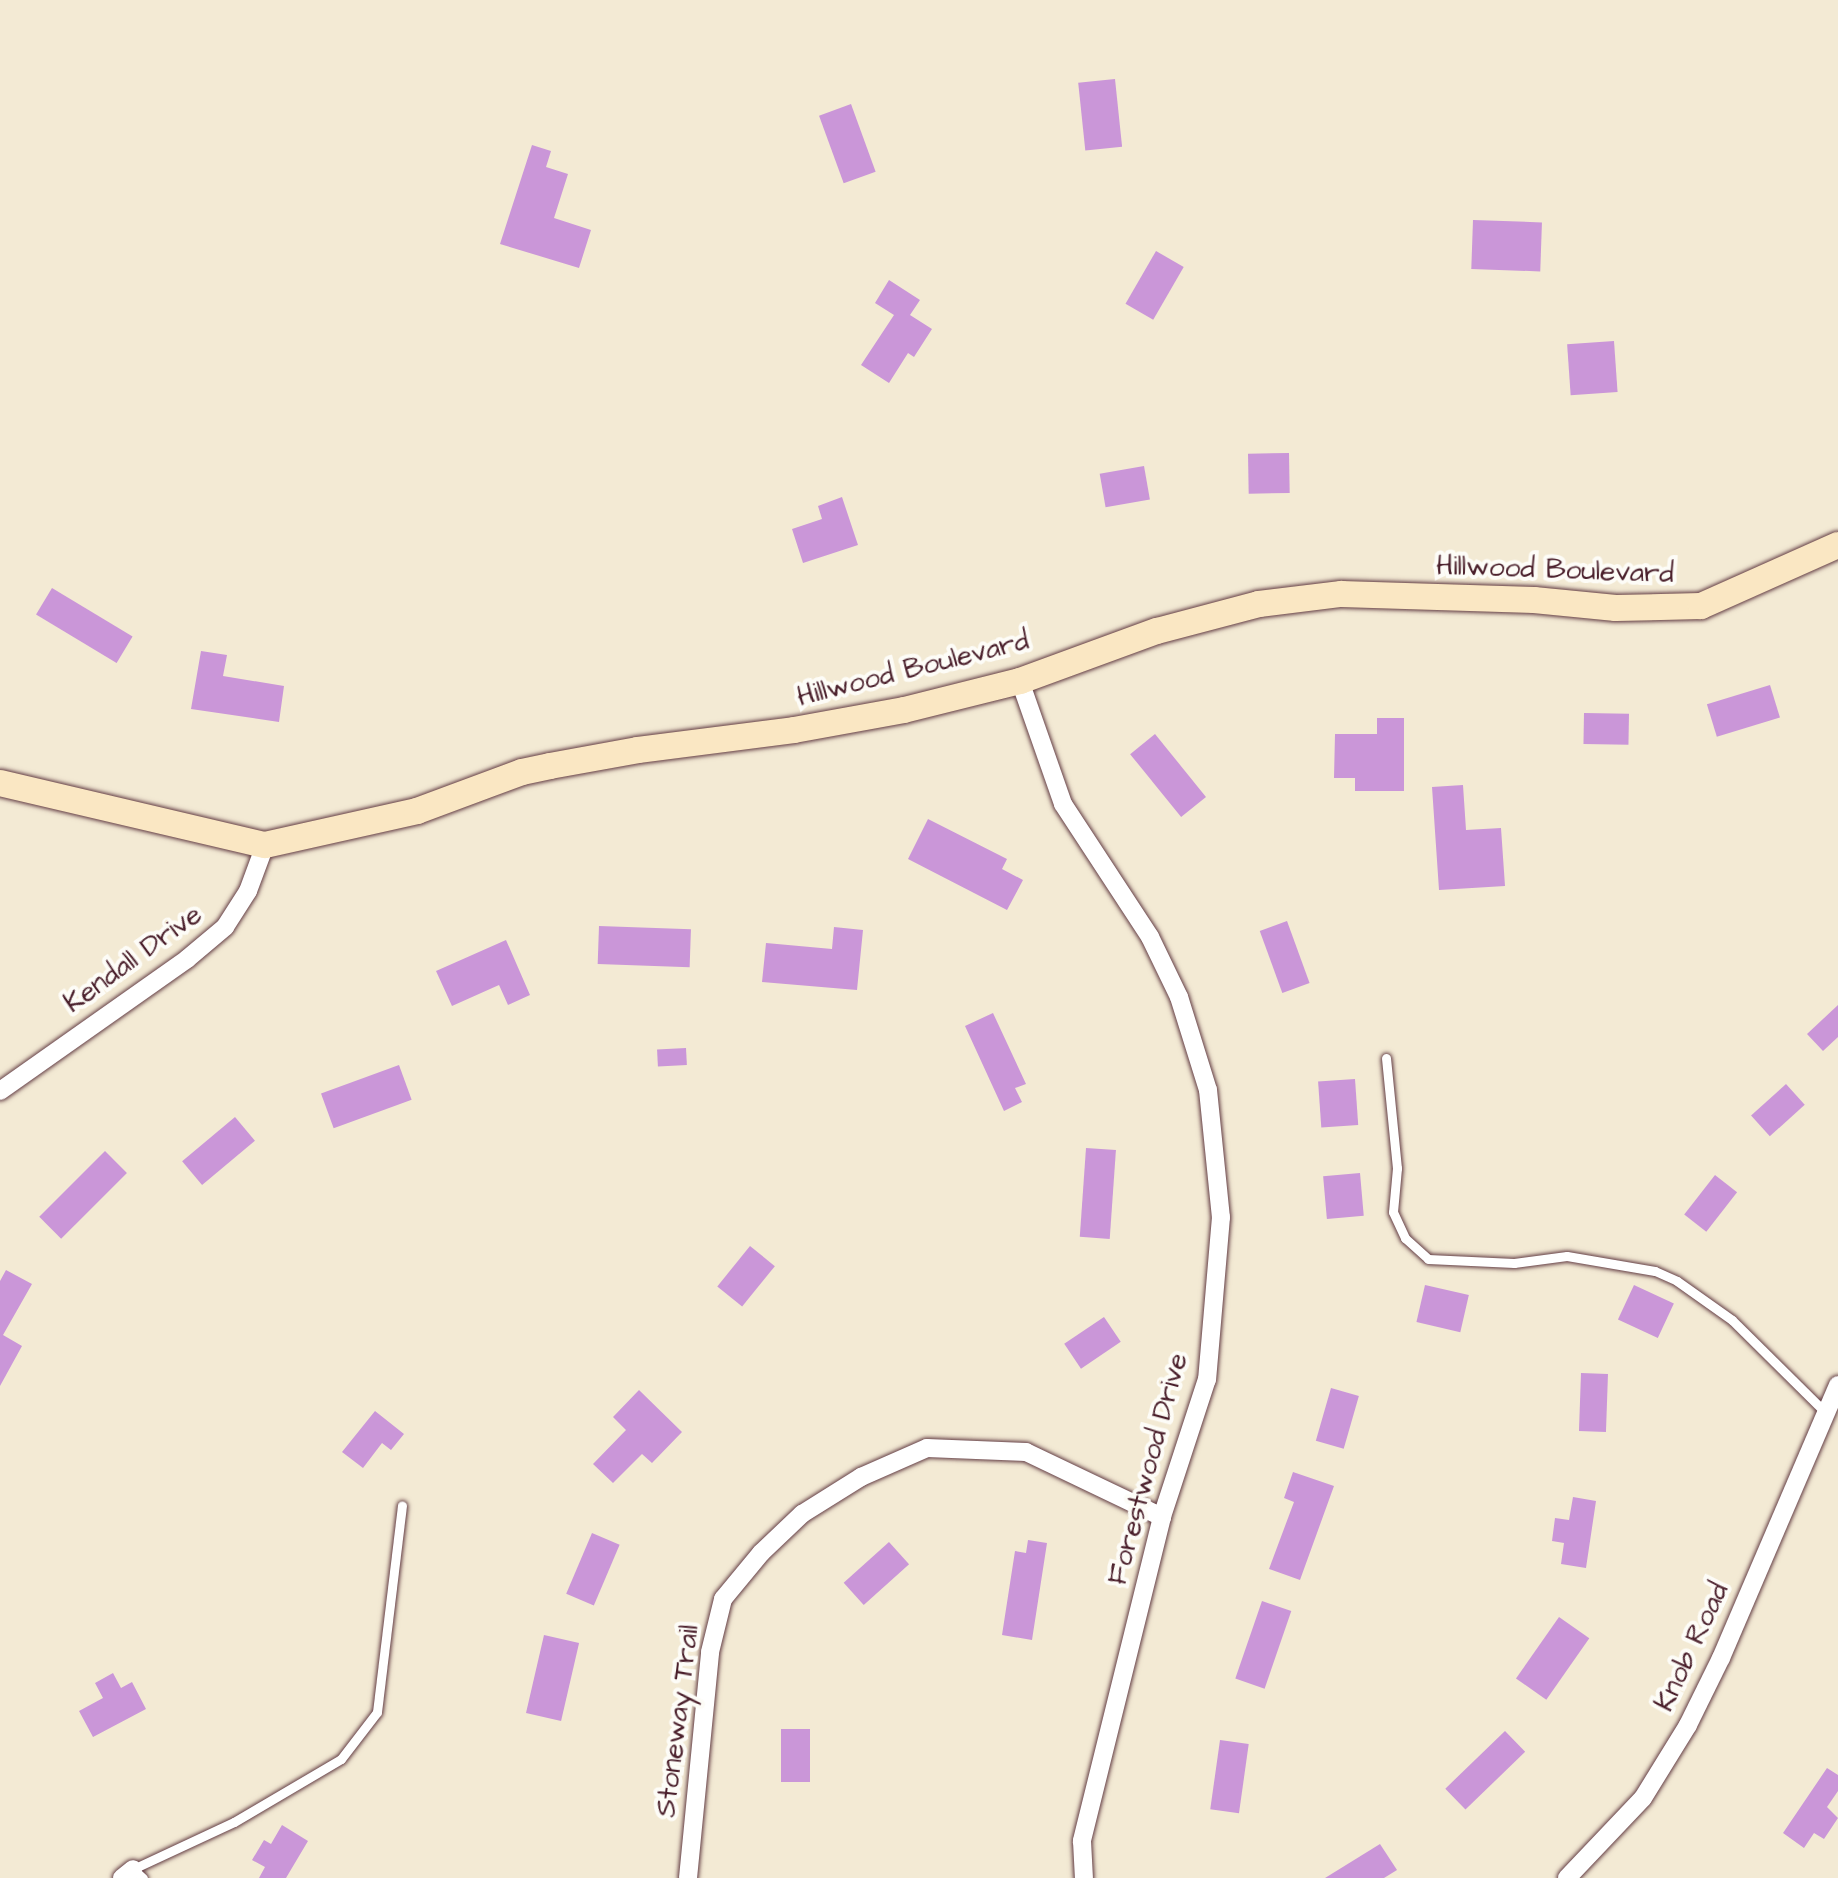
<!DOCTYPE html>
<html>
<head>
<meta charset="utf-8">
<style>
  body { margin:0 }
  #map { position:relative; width:1838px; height:1878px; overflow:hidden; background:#f3ead4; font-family:"Architects Daughter",sans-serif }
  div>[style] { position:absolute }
  .building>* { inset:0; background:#ca96d8; transform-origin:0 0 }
  .roads { filter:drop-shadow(0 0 2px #633d44) drop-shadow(0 0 2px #633d44) }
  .lane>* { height:9px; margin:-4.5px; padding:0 4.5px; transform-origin:4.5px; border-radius:4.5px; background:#fff }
  .street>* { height:18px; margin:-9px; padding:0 9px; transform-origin:9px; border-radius:9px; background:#fff }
  .secondary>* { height:26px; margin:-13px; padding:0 13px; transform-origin:13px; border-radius:13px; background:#fae7c3 }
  span { translate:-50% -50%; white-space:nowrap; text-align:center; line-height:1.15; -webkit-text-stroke:8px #fdfcf7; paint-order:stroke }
  .street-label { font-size:28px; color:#4a1f2b }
</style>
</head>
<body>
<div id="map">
  <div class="building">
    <i style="left:1115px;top:79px;width:68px;height:37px;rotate:84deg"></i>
    <i style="left:851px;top:104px;width:72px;height:34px;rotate:70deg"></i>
    <i style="clip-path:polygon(532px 145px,551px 151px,546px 167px,568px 174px,554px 218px,591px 230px,579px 268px,500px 244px)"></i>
    <i style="left:1473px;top:220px;width:69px;height:49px;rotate:2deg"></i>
    <i style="left:1156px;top:251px;width:32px;height:61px;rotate:30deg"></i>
    <i style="clip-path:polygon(889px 280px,920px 300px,910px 315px,932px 329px,914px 357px,908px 353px,889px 383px,861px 365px,894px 315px,875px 303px)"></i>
    <i style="left:1614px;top:341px;width:51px;height:47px;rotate:86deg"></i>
    <i style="left:1289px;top:453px;width:40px;height:41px;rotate:89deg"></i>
    <i style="left:1144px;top:466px;width:34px;height:45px;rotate:80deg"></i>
    <i style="clip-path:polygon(842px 497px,858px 545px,803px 563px,792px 529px,822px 519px,818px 506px)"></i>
    <i style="left:52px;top:588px;width:94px;height:31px;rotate:31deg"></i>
    <i style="clip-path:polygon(201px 651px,227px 655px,223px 676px,284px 686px,279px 722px,191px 709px)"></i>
    <i style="left:1770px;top:685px;width:34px;height:66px;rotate:73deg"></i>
    <i style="left:1584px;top:713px;width:45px;height:31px;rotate:1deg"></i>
    <i style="clip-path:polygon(1377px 718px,1404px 718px,1404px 791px,1355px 791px,1355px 778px,1334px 778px,1335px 734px,1377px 734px)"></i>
    <i style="left:1155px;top:734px;width:81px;height:32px;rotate:51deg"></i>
    <i style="clip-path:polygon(1463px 785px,1466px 830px,1501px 828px,1505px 886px,1439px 890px,1432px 787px)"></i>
    <i style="clip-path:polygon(928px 819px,1007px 859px,1002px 869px,1023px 880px,1007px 910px,908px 859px)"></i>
    <i style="left:1287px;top:921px;width:66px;height:29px;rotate:70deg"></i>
    <i style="left:599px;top:926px;width:92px;height:38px;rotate:2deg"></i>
    <i style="clip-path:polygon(834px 927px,863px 930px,857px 990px,762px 982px,766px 943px,832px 949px)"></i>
    <i style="clip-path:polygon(506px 940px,530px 995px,508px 1005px,499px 985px,452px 1006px,436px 971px)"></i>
    <i style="clip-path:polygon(1838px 1005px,1838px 1037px,1823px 1051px,1807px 1034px)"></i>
    <i style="clip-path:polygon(993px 1013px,1026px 1084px,1015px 1088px,1022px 1102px,1004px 1111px,965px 1026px)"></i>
    <i style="left:686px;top:1048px;width:17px;height:29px;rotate:87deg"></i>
    <i style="left:399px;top:1065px;width:37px;height:83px;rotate:70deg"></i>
    <i style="left:1355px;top:1079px;width:46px;height:37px;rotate:86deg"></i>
    <i style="left:1786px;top:1084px;width:28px;height:47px;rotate:48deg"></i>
    <i style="left:235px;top:1117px;width:31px;height:69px;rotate:50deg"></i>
    <i style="left:1086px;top:1148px;width:30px;height:89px;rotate:4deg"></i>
    <i style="left:105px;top:1151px;width:31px;height:93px;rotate:45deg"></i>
    <i style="left:1360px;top:1173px;width:43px;height:37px;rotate:85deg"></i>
    <i style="left:1715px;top:1175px;width:28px;height:50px;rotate:38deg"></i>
    <i style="left:750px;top:1246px;width:32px;height:52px;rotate:39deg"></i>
    <i style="clip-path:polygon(6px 1270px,32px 1284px,3px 1335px,22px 1346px,0 1386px,0 1281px)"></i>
    <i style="left:1425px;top:1285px;width:45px;height:38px;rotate:13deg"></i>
    <i style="left:1634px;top:1285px;width:44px;height:38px;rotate:25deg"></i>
    <i style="left:1104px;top:1317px;width:30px;height:48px;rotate:56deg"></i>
    <i style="left:1581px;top:1373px;width:27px;height:58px;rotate:2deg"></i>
    <i style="left:1331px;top:1388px;width:29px;height:55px;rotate:16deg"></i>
    <i style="clip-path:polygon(639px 1390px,682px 1432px,652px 1463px,642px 1454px,613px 1483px,593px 1464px,626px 1430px,613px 1417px)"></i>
    <i style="clip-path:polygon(375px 1411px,404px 1434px,391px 1450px,382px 1443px,363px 1468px,342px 1452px)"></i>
    <i style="clip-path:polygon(1293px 1472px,1334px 1486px,1300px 1580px,1269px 1569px,1294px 1502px,1284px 1498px)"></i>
    <i style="clip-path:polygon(1573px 1497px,1596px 1501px,1586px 1568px,1561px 1564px,1564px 1543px,1552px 1541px,1555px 1518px,1569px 1520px)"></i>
    <i style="left:592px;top:1533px;width:30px;height:66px;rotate:23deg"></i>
    <i style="clip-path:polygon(1028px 1540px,1047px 1543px,1032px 1640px,1002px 1635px,1015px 1551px,1026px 1553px)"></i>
    <i style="left:889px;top:1542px;width:30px;height:61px;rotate:48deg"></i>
    <i style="left:1262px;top:1601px;width:31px;height:82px;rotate:19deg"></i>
    <i style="left:1559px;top:1617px;width:37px;height:75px;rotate:35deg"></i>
    <i style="left:544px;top:1635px;width:36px;height:80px;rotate:13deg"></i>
    <i style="clip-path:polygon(113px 1673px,121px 1688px,132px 1682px,146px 1709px,93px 1737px,79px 1711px,103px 1698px,95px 1683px)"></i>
    <i style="left:781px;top:1729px;width:29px;height:53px"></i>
    <i style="left:1505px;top:1731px;width:29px;height:83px;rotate:46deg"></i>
    <i style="left:1220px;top:1740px;width:29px;height:70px;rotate:8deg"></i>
    <i style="clip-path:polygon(1827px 1768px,1838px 1775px,1838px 1791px,1827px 1807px,1838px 1818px,1824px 1839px,1814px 1833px,1804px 1848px,1783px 1833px)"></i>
    <i style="clip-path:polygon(282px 1825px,308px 1841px,286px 1878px,259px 1878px,265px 1867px,252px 1860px,264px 1840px,271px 1844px)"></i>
    <i style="clip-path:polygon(1380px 1844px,1397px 1870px,1384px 1878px,1325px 1878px)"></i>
  </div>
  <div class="roads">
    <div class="lane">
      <i style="left:1386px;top:1058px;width:111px;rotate:84.3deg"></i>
      <i style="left:1397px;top:1168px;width:44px;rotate:95.2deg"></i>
      <i style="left:1393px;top:1212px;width:29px;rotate:65deg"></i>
      <i style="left:1405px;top:1238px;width:31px;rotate:42deg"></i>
      <i style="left:1428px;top:1259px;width:86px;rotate:2.7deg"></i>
      <i style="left:1514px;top:1263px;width:53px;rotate:-7.5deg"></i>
      <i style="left:1567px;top:1256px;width:89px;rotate:9.7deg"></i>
      <i style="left:1655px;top:1271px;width:24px;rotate:24deg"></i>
      <i style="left:1677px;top:1281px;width:67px;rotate:35.3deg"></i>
      <i style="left:1732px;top:1320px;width:134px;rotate:44.7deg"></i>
      <i style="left:143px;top:1878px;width:13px;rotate:-138deg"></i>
      <i style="left:133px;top:1869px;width:111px;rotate:-25deg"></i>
      <i style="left:234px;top:1822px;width:124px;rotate:-30.5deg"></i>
      <i style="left:341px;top:1759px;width:59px;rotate:-52.5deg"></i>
      <i style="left:377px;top:1712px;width:208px;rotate:-83.1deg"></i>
    </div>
    <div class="street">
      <i style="left:1020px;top:681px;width:130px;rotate:70.7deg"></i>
      <i style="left:1063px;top:804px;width:159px;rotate:56.8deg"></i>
      <i style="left:1150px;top:937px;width:67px;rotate:64.2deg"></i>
      <i style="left:1179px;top:997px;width:97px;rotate:72.7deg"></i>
      <i style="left:1208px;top:1090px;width:128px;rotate:84.2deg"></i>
      <i style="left:1221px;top:1217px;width:163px;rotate:94.9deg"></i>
      <i style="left:1207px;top:1379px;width:145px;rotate:108.1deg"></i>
      <i style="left:1162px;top:1517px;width:334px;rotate:103.9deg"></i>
      <i style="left:1082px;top:1841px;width:37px;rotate:87deg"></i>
      <i style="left:0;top:1091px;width:229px;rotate:-35.2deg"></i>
      <i style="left:187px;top:959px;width:50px;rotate:-40.1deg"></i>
      <i style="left:225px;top:927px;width:43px;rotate:-57.4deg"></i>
      <i style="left:248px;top:891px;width:49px;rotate:-69.7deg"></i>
      <i style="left:122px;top:1878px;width:14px;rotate:-39deg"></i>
      <i style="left:688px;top:1878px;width:227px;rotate:-84.4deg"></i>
      <i style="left:710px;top:1652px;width:55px;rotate:-76.2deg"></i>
      <i style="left:723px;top:1599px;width:60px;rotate:-50.4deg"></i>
      <i style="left:761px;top:1553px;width:57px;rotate:-43.6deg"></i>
      <i style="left:802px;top:1514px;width:70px;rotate:-32.1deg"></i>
      <i style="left:861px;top:1477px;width:72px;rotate:-23.7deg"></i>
      <i style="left:927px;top:1448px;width:99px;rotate:2.3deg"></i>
      <i style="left:1026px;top:1452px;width:151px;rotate:25.5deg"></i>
      <i style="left:1567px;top:1878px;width:110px;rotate:-46.5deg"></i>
      <i style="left:1643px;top:1798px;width:86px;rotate:-58.3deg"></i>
      <i style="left:1688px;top:1725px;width:75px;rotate:-63.8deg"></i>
      <i style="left:1721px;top:1658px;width:297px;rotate:-66.8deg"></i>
    </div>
    <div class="secondary">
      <i style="left:0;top:783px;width:272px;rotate:13.2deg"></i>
      <i style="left:265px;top:845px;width:156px;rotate:-12.6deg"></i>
      <i style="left:417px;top:811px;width:112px;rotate:-20.4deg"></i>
      <i style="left:522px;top:772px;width:29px;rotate:-12deg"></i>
      <i style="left:550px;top:766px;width:89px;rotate:-10.3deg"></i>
      <i style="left:638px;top:750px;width:157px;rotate:-7.3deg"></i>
      <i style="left:794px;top:730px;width:112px;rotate:-10.3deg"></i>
      <i style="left:904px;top:710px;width:120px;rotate:-14deg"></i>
      <i style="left:1020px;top:681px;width:146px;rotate:-20.1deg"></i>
      <i style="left:1157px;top:631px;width:106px;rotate:-14.8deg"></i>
      <i style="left:1259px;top:604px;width:83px;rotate:-7deg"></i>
      <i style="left:1341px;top:594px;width:193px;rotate:1.8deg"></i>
      <i style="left:1534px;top:600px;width:82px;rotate:5.6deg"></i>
      <i style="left:1616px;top:608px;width:85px;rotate:-1.3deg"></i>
      <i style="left:1701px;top:606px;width:150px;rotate:-24deg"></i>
    </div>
  </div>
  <div class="street-label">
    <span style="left:1555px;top:570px;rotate:2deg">Hillwood Boulevard</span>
    <span style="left:913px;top:669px;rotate:-14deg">Hillwood Boulevard</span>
    <span style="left:133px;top:959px;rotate:-36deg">Kendall Drive</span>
    <span style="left:1148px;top:1469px;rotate:-75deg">Forestwood Drive</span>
    <span style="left:1692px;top:1647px;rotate:-65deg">Knob Road</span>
    <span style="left:678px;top:1721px;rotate:-83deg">Stoneway Trail</span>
  </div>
</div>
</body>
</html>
